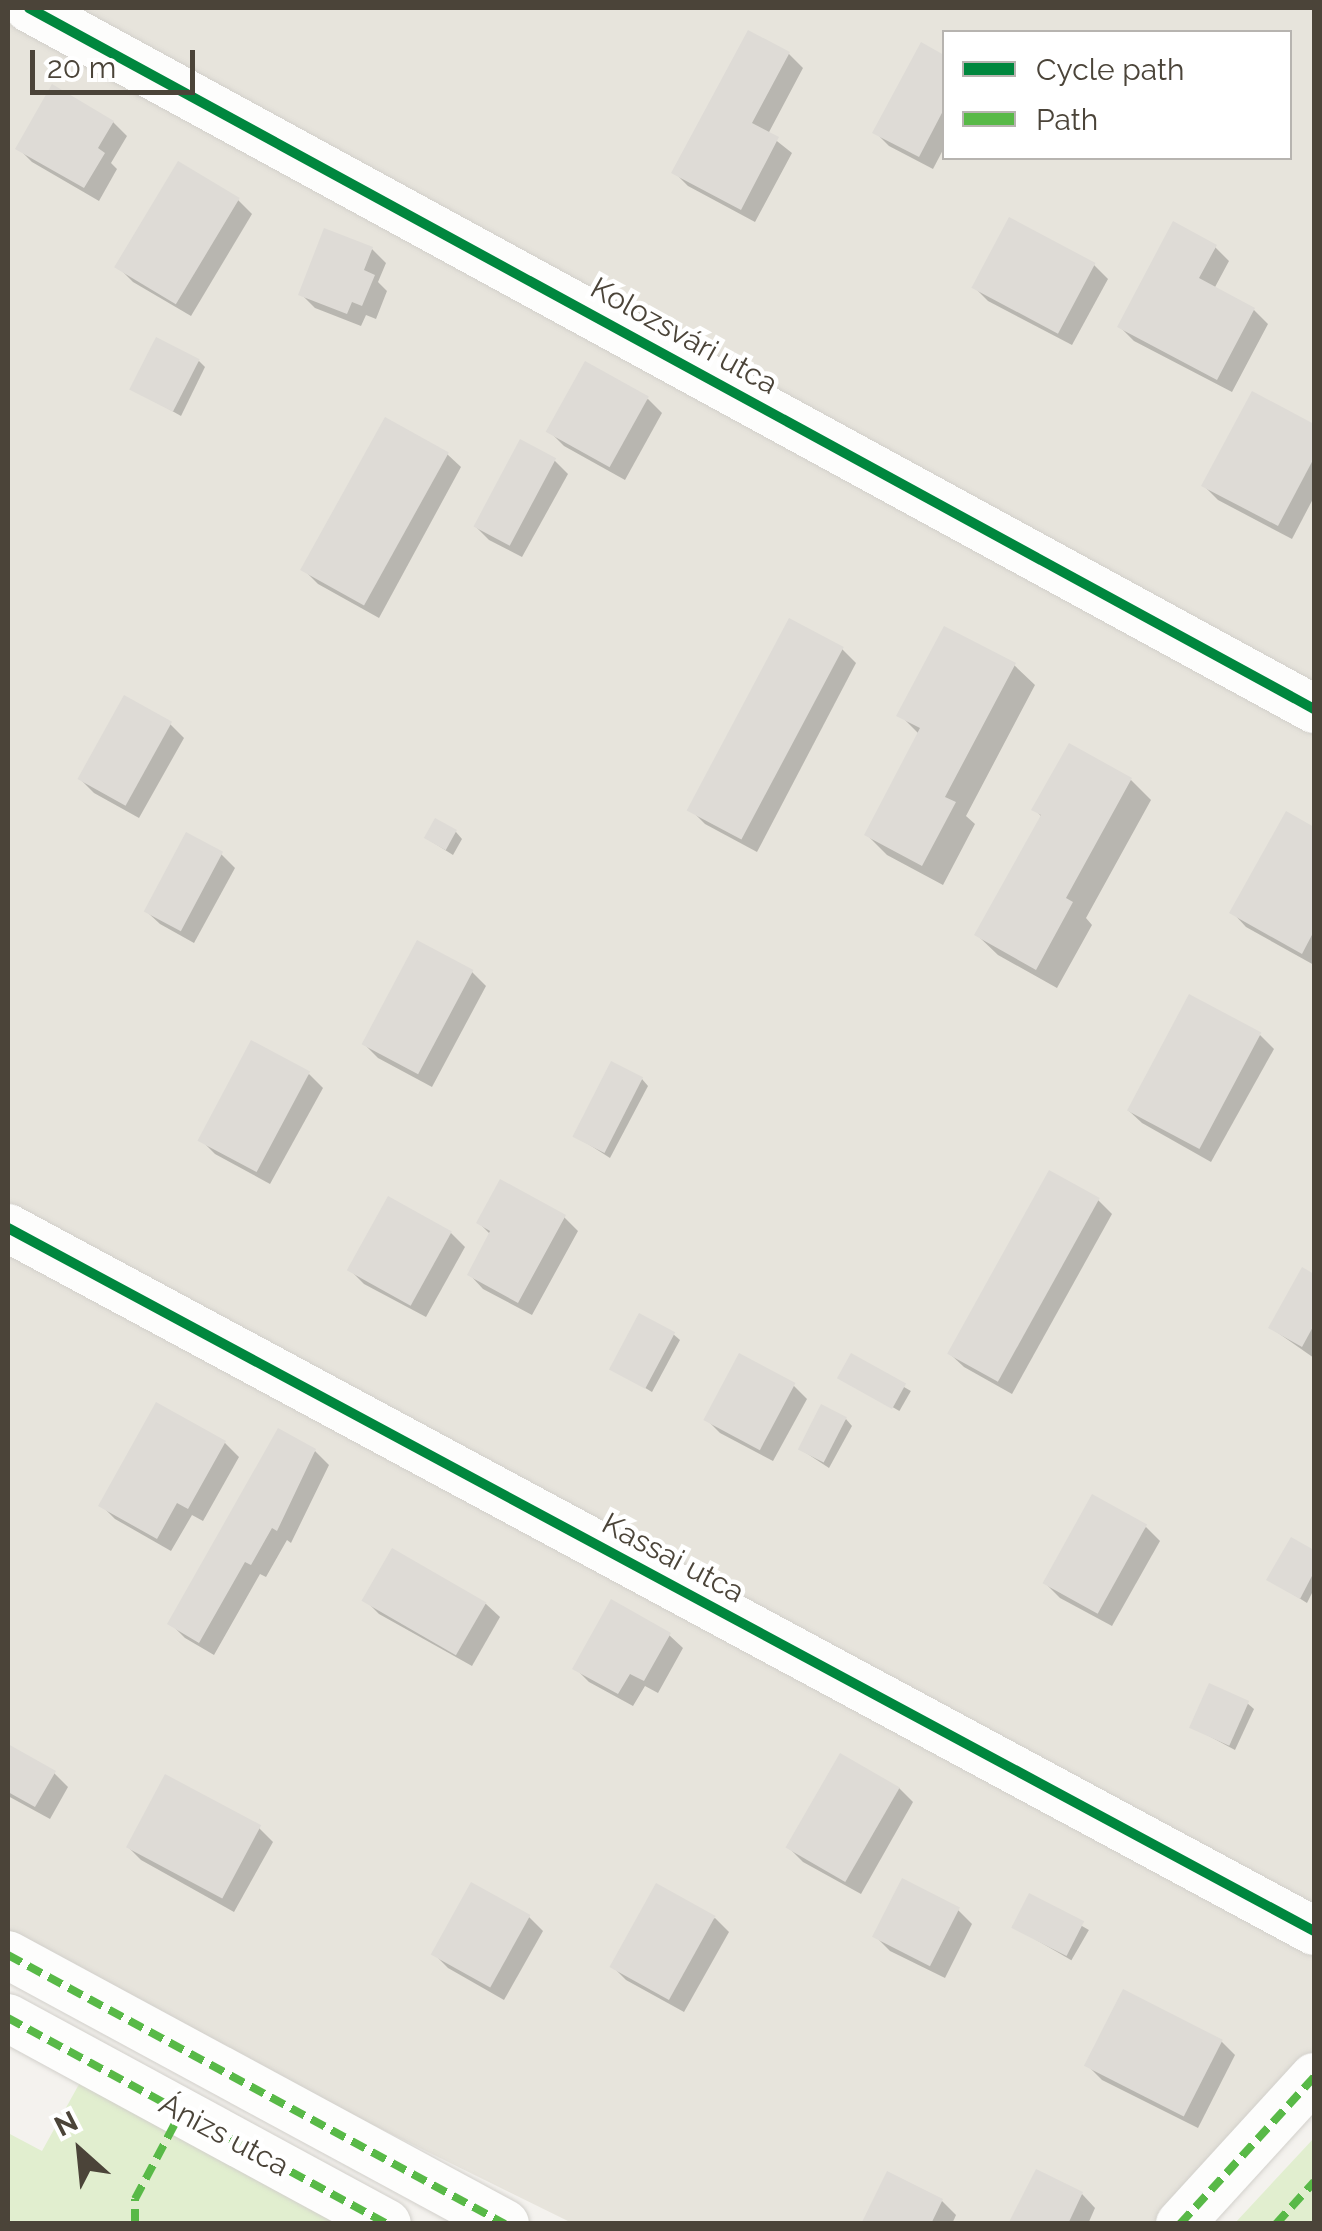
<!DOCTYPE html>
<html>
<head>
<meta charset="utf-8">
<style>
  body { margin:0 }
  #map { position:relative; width:1322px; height:2231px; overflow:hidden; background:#f4f2ee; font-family:Raleway,sans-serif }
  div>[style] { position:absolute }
  .residential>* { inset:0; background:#e7e4dc }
  .green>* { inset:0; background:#e1eecf }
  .shadow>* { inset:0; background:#0003; transform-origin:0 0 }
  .building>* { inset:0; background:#dedbd6; transform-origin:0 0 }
  .roads { filter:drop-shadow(0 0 2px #d2d0cb) drop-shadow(0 0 2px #d2d0cb) }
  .street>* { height:48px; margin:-24px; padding:0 24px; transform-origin:24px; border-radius:24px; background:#fdfdfc }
  .quiet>* { height:8px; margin-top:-4px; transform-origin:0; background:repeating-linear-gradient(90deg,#58b947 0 15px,transparent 0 23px) }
  .cycleway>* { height:10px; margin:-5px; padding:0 5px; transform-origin:5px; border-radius:5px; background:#00873e }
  span { translate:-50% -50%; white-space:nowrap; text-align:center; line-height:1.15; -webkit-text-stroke:9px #fff; paint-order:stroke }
  .street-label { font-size:30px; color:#4b4439 }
  .frame { position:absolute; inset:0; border:10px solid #4b4439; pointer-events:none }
  .legend { position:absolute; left:942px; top:30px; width:350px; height:130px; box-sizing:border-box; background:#fff; border:2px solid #b7b4b0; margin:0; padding:12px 18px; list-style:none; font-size:30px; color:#4b4439 }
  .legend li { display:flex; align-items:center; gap:20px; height:50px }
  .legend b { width:50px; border:2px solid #b7b4b0 }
  .north { position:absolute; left:30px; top:2101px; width:100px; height:100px; -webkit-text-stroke:8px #fff; paint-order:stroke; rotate:333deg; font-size:28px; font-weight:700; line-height:40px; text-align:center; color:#4b4439 }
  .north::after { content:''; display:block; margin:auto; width:35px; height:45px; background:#4b4439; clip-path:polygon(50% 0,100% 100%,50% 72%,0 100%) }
  .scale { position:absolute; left:30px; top:50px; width:165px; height:45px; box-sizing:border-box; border:5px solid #4b4439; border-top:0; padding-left:12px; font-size:30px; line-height:35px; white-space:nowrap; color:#4b4439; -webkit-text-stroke:8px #fff; paint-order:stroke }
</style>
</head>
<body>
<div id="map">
  <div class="residential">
    <i style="clip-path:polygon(evenodd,8px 8px,1314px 8px,1314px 2073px,1170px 2223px,572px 2223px,357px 2117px,8px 1933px,8px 8px,944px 32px,1290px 32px,1290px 158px,944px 158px,944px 32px)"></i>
  </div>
  <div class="green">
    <i style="clip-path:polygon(88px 2068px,341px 2201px,328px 2223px,8px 2223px,8px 2133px,42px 2151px)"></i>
    <i style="clip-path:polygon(1314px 2138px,1314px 2223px,1235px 2223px)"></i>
  </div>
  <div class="shadow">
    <i style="clip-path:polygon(749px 33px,789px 54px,803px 68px,768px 134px,792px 153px,755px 222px,688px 186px,674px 172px)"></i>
    <i style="clip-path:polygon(922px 46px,944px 58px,944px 148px,933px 169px,889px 146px,875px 132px)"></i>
    <i style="clip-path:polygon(113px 122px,127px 136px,111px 163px,117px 169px,99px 201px,32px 162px,18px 148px)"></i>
    <i style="clip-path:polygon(238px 200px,252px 214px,191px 316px,133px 282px,119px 268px)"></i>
    <i style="clip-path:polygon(1215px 247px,1229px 261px,1214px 289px,1254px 310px,1268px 324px,1232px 392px,1134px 341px,1120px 327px)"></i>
    <i style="clip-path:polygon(372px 249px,386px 263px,378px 282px,387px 291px,376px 319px,366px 315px,361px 326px,315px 308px,301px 294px)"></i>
    <i style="clip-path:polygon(1094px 265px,1108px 279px,1072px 345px,988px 301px,974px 287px)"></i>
    <i style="clip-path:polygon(199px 361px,205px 367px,181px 416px,133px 389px)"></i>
    <i style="clip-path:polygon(1253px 395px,1314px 427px,1314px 497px,1292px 539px,1218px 500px,1204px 486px)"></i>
    <i style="clip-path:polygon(648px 399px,662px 413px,625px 480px,564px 446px,550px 432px)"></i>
    <i style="clip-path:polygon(447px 454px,461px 467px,379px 618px,318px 584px,304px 570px)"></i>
    <i style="clip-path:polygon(554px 460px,568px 474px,522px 557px,489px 540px,475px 526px)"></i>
    <i style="clip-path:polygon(842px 649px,856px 663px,757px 852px,705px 824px,691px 810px)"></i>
    <i style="clip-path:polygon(1014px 665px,1035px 685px,966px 816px,975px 824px,943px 885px,887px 855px,867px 835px,920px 735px,900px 715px)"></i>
    <i style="clip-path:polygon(170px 724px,184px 738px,139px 818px,94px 793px,80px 779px)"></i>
    <i style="clip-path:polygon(1131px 780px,1151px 800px,1086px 918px,1092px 925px,1057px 988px,998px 955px,977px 935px,1042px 817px,1034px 809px)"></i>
    <i style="clip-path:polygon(1287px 815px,1314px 829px,1314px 965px,1246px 927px,1233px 913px)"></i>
    <i style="clip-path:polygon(456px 832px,462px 839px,453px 855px,426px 838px)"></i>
    <i style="clip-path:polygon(221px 854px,235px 868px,194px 943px,160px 924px,146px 911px)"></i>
    <i style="clip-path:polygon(472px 972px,486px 986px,432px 1087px,378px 1058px,364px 1044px)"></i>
    <i style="clip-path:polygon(1260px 1035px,1274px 1049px,1211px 1162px,1142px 1123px,1128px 1110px)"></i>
    <i style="clip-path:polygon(309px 1074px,323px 1088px,270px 1184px,215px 1154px,201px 1140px)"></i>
    <i style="clip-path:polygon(642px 1079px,648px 1086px,610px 1158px,574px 1135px)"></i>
    <i style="clip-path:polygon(389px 1200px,451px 1233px,465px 1247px,426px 1317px,364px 1284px,350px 1270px)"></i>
    <i style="clip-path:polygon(1098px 1200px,1112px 1214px,1012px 1394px,964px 1367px,950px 1354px)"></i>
    <i style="clip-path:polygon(564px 1217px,578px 1231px,532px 1315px,483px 1289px,470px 1275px,491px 1235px,479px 1223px)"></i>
    <i style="clip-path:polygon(1303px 1270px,1314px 1277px,1314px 1358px,1271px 1328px)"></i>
    <i style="clip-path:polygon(673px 1334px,680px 1340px,652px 1392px,612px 1368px)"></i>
    <i style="left:852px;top:1357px;width:68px;height:23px;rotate:30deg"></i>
    <i style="clip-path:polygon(793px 1385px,807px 1399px,773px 1461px,720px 1433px,706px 1419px)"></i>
    <i style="clip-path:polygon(157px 1405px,225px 1443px,239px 1457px,203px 1521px,192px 1515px,171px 1551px,115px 1519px,101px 1505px)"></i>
    <i style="clip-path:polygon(846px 1419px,852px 1426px,829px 1468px,800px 1449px)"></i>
    <i style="clip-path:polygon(315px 1451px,329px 1465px,291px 1543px,287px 1540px,266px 1577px,260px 1574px,214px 1655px,185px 1638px,171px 1624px)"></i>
    <i style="clip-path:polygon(1146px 1527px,1160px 1541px,1112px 1626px,1060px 1598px,1046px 1584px)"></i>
    <i style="clip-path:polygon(1292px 1541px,1314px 1553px,1314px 1589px,1307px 1603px,1270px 1580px)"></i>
    <i style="clip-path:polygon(365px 1600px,486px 1604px,500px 1617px,472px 1666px,379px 1614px)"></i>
    <i style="clip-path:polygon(669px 1635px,683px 1648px,658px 1693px,645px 1686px,633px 1706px,589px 1682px,575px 1668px)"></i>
    <i style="clip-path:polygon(1247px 1703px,1254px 1709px,1235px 1750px,1192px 1727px)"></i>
    <i style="clip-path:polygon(8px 1747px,54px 1773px,68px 1787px,50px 1819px,8px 1796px)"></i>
    <i style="clip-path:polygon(899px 1788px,913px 1802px,861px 1894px,803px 1862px,789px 1848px)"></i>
    <i style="clip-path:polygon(259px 1828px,273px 1842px,234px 1912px,141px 1860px,127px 1846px)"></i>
    <i style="left:1030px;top:1896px;width:68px;height:35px;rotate:30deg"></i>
    <i style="clip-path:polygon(958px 1910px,972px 1924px,945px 1978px,890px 1951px,876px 1937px)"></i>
    <i style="clip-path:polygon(529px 1917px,543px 1931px,504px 2000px,448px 1968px,434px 1954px)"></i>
    <i style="clip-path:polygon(715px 1918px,729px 1932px,684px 2012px,626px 1980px,612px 1966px)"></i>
    <i style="clip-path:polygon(1221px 2041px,1235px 2055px,1198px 2128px,1102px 2080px,1088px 2066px)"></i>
    <i style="clip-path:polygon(1082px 2194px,1095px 2208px,1088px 2224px,1011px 2224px)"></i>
    <i style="clip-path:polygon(942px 2201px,956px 2215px,952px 2224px,864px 2224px)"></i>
  </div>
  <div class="building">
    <i style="clip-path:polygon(748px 30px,790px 52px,752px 123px,779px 137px,741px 210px,671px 173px)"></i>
    <i style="clip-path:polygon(921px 42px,944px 55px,944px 109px,919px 157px,872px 133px)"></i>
    <i style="clip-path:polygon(52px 84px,114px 121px,98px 148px,105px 153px,84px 188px,15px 149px)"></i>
    <i style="left:178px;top:161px;width:72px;height:124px;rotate:31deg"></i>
    <i style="left:1009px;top:217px;width:98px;height:80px;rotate:28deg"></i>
    <i style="clip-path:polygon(1173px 221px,1217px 245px,1199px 278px,1255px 308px,1217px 380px,1117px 327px)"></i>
    <i style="clip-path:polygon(324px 228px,373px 247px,364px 270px,375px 275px,362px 306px,352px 302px,347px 314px,298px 295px)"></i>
    <i style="left:156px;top:337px;width:49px;height:59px;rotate:27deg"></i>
    <i style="left:585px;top:361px;width:73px;height:81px;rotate:29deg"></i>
    <i style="clip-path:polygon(1252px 391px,1314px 424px,1314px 458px,1278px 526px,1201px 486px)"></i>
    <i style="left:385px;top:417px;width:73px;height:175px;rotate:29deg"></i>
    <i style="left:520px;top:439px;width:41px;height:99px;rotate:28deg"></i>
    <i style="left:789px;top:618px;width:62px;height:218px;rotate:28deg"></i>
    <i style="clip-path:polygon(944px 626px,1016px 663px,945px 797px,956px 802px,922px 866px,864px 835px,920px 728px,896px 716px)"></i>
    <i style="left:124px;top:695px;width:55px;height:96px;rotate:29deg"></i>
    <i style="clip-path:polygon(1069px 743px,1132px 778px,1066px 898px,1073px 902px,1036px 970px,974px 935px,1041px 815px,1031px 810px)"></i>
    <i style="clip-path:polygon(1286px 811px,1314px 827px,1314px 931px,1302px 954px,1229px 913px)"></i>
    <i style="left:435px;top:818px;width:25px;height:23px;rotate:29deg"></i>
    <i style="left:186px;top:832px;width:42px;height:90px;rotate:28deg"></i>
    <i style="left:417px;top:940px;width:64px;height:118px;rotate:28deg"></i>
    <i style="left:1189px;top:994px;width:82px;height:132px;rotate:28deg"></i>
    <i style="left:251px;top:1040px;width:67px;height:114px;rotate:28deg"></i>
    <i style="left:611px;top:1061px;width:36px;height:85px;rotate:27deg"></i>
    <i style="left:1049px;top:1170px;width:58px;height:210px;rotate:29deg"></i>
    <i style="clip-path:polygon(500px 1179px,566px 1215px,518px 1303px,467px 1275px,490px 1231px,476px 1223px)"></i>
    <i style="left:388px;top:1196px;width:73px;height:85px;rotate:29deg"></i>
    <i style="clip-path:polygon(1302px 1267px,1314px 1274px,1314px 1325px,1302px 1347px,1268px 1328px)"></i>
    <i style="left:639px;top:1313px;width:41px;height:64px;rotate:28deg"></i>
    <i style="left:739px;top:1353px;width:64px;height:76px;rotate:28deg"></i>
    <i style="left:851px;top:1353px;width:63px;height:29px;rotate:29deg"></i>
    <i style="clip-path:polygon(156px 1402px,226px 1441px,188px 1509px,177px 1503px,157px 1539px,98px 1506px)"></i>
    <i style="left:821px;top:1404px;width:29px;height:51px;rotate:27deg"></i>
    <i style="clip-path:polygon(278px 1428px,316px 1449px,277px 1531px,272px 1528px,251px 1565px,245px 1562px,199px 1643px,167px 1624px)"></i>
    <i style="left:1092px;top:1494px;width:63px;height:102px;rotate:29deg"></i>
    <i style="clip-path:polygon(1291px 1537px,1314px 1550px,1314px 1572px,1300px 1599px,1266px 1580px)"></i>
    <i style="left:392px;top:1548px;width:109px;height:61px;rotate:30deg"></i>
    <i style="clip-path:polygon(611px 1599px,671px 1633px,644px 1681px,630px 1674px,618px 1694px,572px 1669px)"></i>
    <i style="left:1209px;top:1683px;width:44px;height:49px;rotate:24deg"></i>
    <i style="clip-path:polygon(8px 1744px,56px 1771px,35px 1807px,8px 1792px)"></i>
    <i style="left:840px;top:1753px;width:69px;height:109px;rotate:30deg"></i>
    <i style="left:165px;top:1774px;width:109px;height:83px;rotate:28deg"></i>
    <i style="left:902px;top:1878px;width:65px;height:66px;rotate:27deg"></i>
    <i style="left:471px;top:1882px;width:68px;height:83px;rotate:29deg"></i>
    <i style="left:656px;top:1883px;width:68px;height:96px;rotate:29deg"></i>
    <i style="left:1029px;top:1893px;width:62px;height:39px;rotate:27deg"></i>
    <i style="left:1123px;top:1989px;width:112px;height:86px;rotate:27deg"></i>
    <i style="clip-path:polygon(1036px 2169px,1083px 2192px,1068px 2224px,1008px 2224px)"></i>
    <i style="clip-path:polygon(887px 2171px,943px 2199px,931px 2224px,861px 2224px)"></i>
  </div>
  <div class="roads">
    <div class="street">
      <i style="left:29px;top:8px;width:1464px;rotate:28.61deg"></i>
      <i style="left:8px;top:1228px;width:1483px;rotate:28.29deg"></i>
      <i style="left:8px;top:1955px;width:565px;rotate:28.42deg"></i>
      <i style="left:8px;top:2018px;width:431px;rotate:28.5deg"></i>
      <i style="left:1180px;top:2224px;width:199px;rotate:-47.6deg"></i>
    </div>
  </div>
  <div class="quiet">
    <i style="left:8px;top:1955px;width:565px;rotate:28.42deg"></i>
    <i style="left:8px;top:2018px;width:431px;rotate:28.5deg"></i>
    <i style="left:135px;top:2224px;width:25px;rotate:-90deg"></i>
    <i style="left:135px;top:2199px;width:98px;rotate:-62.1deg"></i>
    <i style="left:1180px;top:2224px;width:199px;rotate:-47.6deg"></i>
    <i style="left:1276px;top:2224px;width:57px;rotate:-47.9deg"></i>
  </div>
  <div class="cycleway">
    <i style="left:29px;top:8px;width:1464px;rotate:28.61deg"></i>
    <i style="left:8px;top:1228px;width:1483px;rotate:28.29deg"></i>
  </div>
  <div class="street-label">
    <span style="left:684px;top:336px;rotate:29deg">Kolozsvári utca</span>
    <span style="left:673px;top:1558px;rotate:28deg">Kassai utca</span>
    <span style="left:224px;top:2135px;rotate:28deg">Ánizs utca</span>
  </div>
  <div class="frame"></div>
  <ul class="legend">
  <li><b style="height:12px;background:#00873e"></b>Cycle path</li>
  <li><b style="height:12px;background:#58b947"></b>Path</li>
  </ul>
  <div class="north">N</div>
  <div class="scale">20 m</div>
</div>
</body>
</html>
